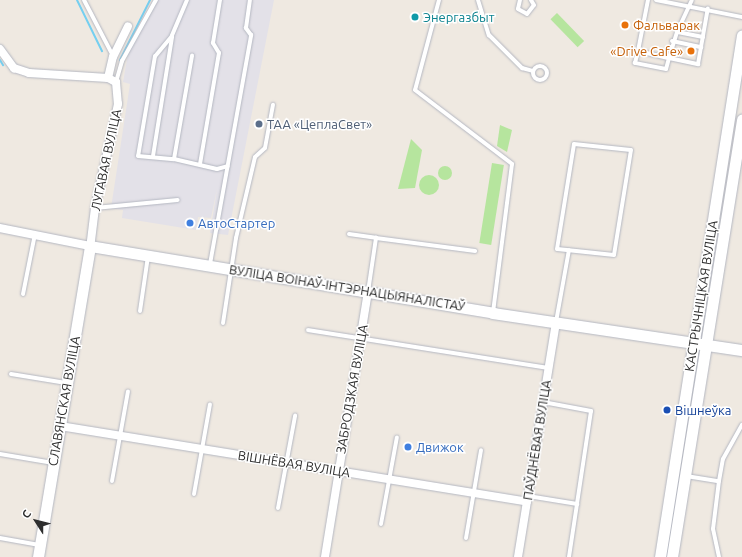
<!DOCTYPE html>
<html>
<head>
<meta charset="utf-8">
<style>
  body { margin:0 }
  #map { position:relative; width:742px; height:557px; overflow:hidden; background:#efe9e1; font-family:Ubuntu,sans-serif }
  div>[style] { position:absolute }
  .industrial>* { inset:0; background:#e3e1e8 }
  .green>* { inset:0; background:#b6e59e; transform-origin:0 0 }
  .round { border-radius:50% }
  .stream>* { height:2px; margin:-1px; padding:0 1px; transform-origin:1px; border-radius:1px; background:#75cff0 }
  .roads { filter:drop-shadow(0 0 1px #b4b7c1) drop-shadow(0 0 1px #b4b7c1) }
  .lane>* { height:4px; margin:-2px; padding:0 2px; transform-origin:2px; border-radius:2px; background:#fff }
  .lane>.ring { margin:-2px; padding:0; box-sizing:content-box; background:none; border:4px solid #fff; border-radius:50% }
  .street>* { height:8px; margin:-4px; padding:0 4px; transform-origin:4px; border-radius:4px; background:#fff }
  .secondary>* { height:11px; margin:-5.5px; padding:0 5.5px; transform-origin:5.5px; border-radius:5.5px; background:#fff }
  .dots>* { width:11px; height:11px; translate:-50% -50%; box-sizing:border-box; border:2px solid #fff; border-radius:50% }
  span { translate:-50% -50%; white-space:nowrap; text-align:center; line-height:1.15; -webkit-text-stroke:3px #fff; paint-order:stroke }
  .culture-label { font-size:13px; color:#0d838f }
  .left { translate:0 -50%; text-align:left }
  .food-label { font-size:13px; color:#c56008 }
  .right { translate:-100% -50%; text-align:right }
  .service-label { font-size:13px; color:#4e5e75 }
  .street-label { font-size:13px; color:#2e2e2e }
  .shop-label { font-size:13px; color:#366cbe }
  .transit-label { font-size:13px; color:#164399 }
  .north { position:absolute; left:16px; top:501px; width:40px; height:40px; -webkit-text-stroke:3px #fff; paint-order:stroke; rotate:306deg; font-size:11px; font-weight:700; line-height:16px; text-align:center; color:#2e2e2e }
  .north::after { content:''; display:block; margin:auto; width:14px; height:18px; background:#2e2e2e; clip-path:polygon(50% 0,100% 100%,50% 72%,0 100%) }
</style>
</head>
<body>
<div id="map">
  <div class="industrial">
    <i style="clip-path:polygon(154px 0,274px 0,228px 235px,210px 233px,217px 189px,211px 218px,198px 217px,196px 230px,122px 218px,123px 210px,111px 208px,130px 84px,123px 82px,130px 43px)"></i>
  </div>
  <div class="green">
    <i style="left:557px;top:13px;width:39px;height:9px;rotate:46deg"></i>
    <i style="clip-path:polygon(500px 125px,512px 130px,507px 152px,497px 146px)"></i>
    <i style="clip-path:polygon(411px 139px,422px 150px,415px 188px,398px 189px)"></i>
    <i style="left:492px;top:163px;width:12px;height:81px;rotate:9deg"></i>
    <i class="round" style="left:438px;top:166px;width:14px;height:14px"></i>
    <i class="round" style="left:419px;top:175px;width:20px;height:20px"></i>
  </div>
  <div class="stream">
    <i style="left:77px;top:0;width:57px;rotate:63.9deg"></i>
    <i style="left:0;top:60px;width:6px;rotate:59deg"></i>
    <i style="left:120px;top:60px;width:67px;rotate:-63.4deg"></i>
  </div>
  <div class="roads">
    <div class="lane">
      <i style="left:84px;top:0;width:63px;rotate:62.6deg"></i>
      <i style="left:187px;top:0;width:39px;rotate:113deg"></i>
      <i style="left:172px;top:36px;width:26px;rotate:130deg"></i>
      <i style="left:155px;top:56px;width:101px;rotate:99.6deg"></i>
      <i style="left:138px;top:156px;width:36px;rotate:5deg"></i>
      <i style="left:174px;top:159px;width:44px;rotate:13.1deg"></i>
      <i style="left:217px;top:169px;width:11px;rotate:-15deg"></i>
      <i style="left:439px;top:0;width:93px;rotate:104.9deg"></i>
      <i style="left:415px;top:90px;width:122px;rotate:37.3deg"></i>
      <i style="left:512px;top:164px;width:150px;rotate:97.3deg"></i>
      <i style="left:478px;top:0;width:37px;rotate:73deg"></i>
      <i style="left:489px;top:35px;width:47px;rotate:45deg"></i>
      <i style="left:522px;top:68px;width:11px;rotate:15deg"></i>
      <i style="left:520px;top:0;width:9px;rotate:103deg"></i>
      <i style="left:518px;top:9px;width:10px;rotate:29deg"></i>
      <i style="left:527px;top:14px;width:11px;rotate:-52deg"></i>
      <i style="left:534px;top:5px;width:6px;rotate:-121deg"></i>
      <i style="left:656px;top:0;width:88px;rotate:11.2deg"></i>
      <i style="left:677px;top:32px;width:35px;rotate:-65deg"></i>
      <i style="left:703px;top:37px;width:26px;rotate:-169deg"></i>
      <i style="left:677px;top:32px;width:27px;rotate:107deg"></i>
      <i style="left:669px;top:58px;width:30px;rotate:12deg"></i>
      <i style="left:698px;top:64px;width:17px;rotate:-80deg"></i>
      <i style="left:701px;top:47px;width:39px;rotate:-80deg"></i>
      <i style="left:672px;top:41px;width:30px;rotate:12deg"></i>
      <i style="left:638px;top:51px;width:32px;rotate:13deg"></i>
      <i style="left:669px;top:58px;width:11px;rotate:105deg"></i>
      <i style="left:666px;top:69px;width:32px;rotate:-169deg"></i>
      <i style="left:635px;top:63px;width:12px;rotate:-76deg"></i>
      <i style="left:638px;top:51px;width:52px;rotate:-78.9deg"></i>
      <i class="ring" style="left:533px;top:66px;width:10px;height:10px"></i>
      <i style="left:116px;top:82px;width:22px;rotate:-74deg"></i>
      <i style="left:122px;top:61px;width:70px;rotate:-60.9deg"></i>
      <i style="left:574px;top:144px;width:57px;rotate:6deg"></i>
      <i style="left:631px;top:150px;width:106px;rotate:99.2deg"></i>
      <i style="left:614px;top:255px;width:57px;rotate:-174deg"></i>
      <i style="left:557px;top:249px;width:106px;rotate:-80.8deg"></i>
      <i style="left:153px;top:156px;width:121px;rotate:-80.9deg"></i>
      <i style="left:174px;top:159px;width:105px;rotate:-80.1deg"></i>
      <i style="left:200px;top:164px;width:113px;rotate:-80.3deg"></i>
      <i style="left:219px;top:53px;width:12px;rotate:-121deg"></i>
      <i style="left:213px;top:43px;width:44px;rotate:-80.8deg"></i>
      <i style="left:95px;top:208px;width:83px;rotate:-5.5deg"></i>
      <i style="left:349px;top:234px;width:27px;rotate:8deg"></i>
      <i style="left:210px;top:264px;width:233px;rotate:-79.8deg"></i>
      <i style="left:251px;top:35px;width:9px;rotate:-126deg"></i>
      <i style="left:246px;top:28px;width:28px;rotate:-82deg"></i>
      <i style="left:368px;top:292px;width:55px;rotate:-81.6deg"></i>
      <i style="left:376px;top:238px;width:100px;rotate:7.5deg"></i>
      <i style="left:23px;top:294px;width:61px;rotate:-78.7deg"></i>
      <i style="left:140px;top:311px;width:56px;rotate:-81.7deg"></i>
      <i style="left:556px;top:322px;width:73px;rotate:-79.8deg"></i>
      <i style="left:223px;top:323px;width:86px;rotate:-81.3deg"></i>
      <i style="left:236px;top:238px;width:83px;rotate:-76.8deg"></i>
      <i style="left:255px;top:157px;width:13px;rotate:-42deg"></i>
      <i style="left:265px;top:148px;width:44px;rotate:-79.5deg"></i>
      <i style="left:308px;top:330px;width:243px;rotate:9deg"></i>
      <i style="left:11px;top:374px;width:56px;rotate:9.3deg"></i>
      <i style="left:543px;top:402px;width:49px;rotate:10.6deg"></i>
      <i style="left:591px;top:411px;width:94px;rotate:98.6deg"></i>
      <i style="left:0;top:454px;width:54px;rotate:9.6deg"></i>
      <i style="left:686px;top:476px;width:33px;rotate:9deg"></i>
      <i style="left:112px;top:481px;width:91px;rotate:-79.9deg"></i>
      <i style="left:194px;top:494px;width:91px;rotate:-79.9deg"></i>
      <i style="left:528px;top:496px;width:50px;rotate:9.3deg"></i>
      <i style="left:577px;top:504px;width:54px;rotate:98.6deg"></i>
      <i style="left:278px;top:508px;width:94px;rotate:-79.5deg"></i>
      <i style="left:381px;top:524px;width:88px;rotate:-79.6deg"></i>
      <i style="left:0;top:538px;width:40px;rotate:10deg"></i>
      <i style="left:466px;top:538px;width:89px;rotate:-80.3deg"></i>
      <i style="left:719px;top:557px;width:29px;rotate:-102deg"></i>
      <i style="left:713px;top:529px;width:48px;rotate:-82.9deg"></i>
      <i style="left:719px;top:481px;width:22px;rotate:-80deg"></i>
      <i style="left:723px;top:459px;width:39px;rotate:-61deg"></i>
    </div>
    <div class="street">
      <i style="left:0;top:49px;width:24px;rotate:54deg"></i>
      <i style="left:14px;top:68px;width:16px;rotate:18deg"></i>
      <i style="left:29px;top:73px;width:79px;rotate:3.6deg"></i>
      <i style="left:108px;top:78px;width:9px;rotate:27deg"></i>
      <i style="left:116px;top:82px;width:22px;rotate:85deg"></i>
      <i style="left:118px;top:104px;width:107px;rotate:102.5deg"></i>
      <i style="left:95px;top:208px;width:38px;rotate:97deg"></i>
      <i style="left:90px;top:246px;width:92px;rotate:-168.7deg"></i>
      <i style="left:108px;top:78px;width:22px;rotate:-77deg"></i>
      <i style="left:113px;top:57px;width:34px;rotate:-64deg"></i>
      <i style="left:60px;top:426px;width:473px;rotate:9.2deg"></i>
      <i style="left:325px;top:557px;width:268px;rotate:-80.8deg"></i>
      <i style="left:518px;top:557px;width:238px;rotate:-80.8deg"></i>
    </div>
    <div class="secondary">
      <i style="left:38px;top:557px;width:315px;rotate:-80.5deg"></i>
      <i style="left:90px;top:246px;width:409px;rotate:9.4deg"></i>
      <i style="left:493px;top:313px;width:252px;rotate:8.5deg"></i>
      <i style="left:660px;top:557px;width:528px;rotate:-81.07deg"></i>
      <i style="left:672px;top:557px;width:443px;rotate:-80.9deg"></i>
    </div>
  </div>
  <div class="dots">
    <i style="left:415px;top:17px;background:#0f9aa8"></i>
    <i style="left:625px;top:25px;background:#e8710a"></i>
    <i style="left:691px;top:51px;background:#e8710a"></i>
    <i style="left:259px;top:124px;background:#5c6f8a"></i>
    <i style="left:190px;top:223px;background:#3f7fe0"></i>
    <i style="left:667px;top:410px;background:#1a4fb4"></i>
    <i style="left:408px;top:447px;background:#3f7fe0"></i>
  </div>
  <div class="culture-label">
    <span class="left" style="left:423px;top:17px">Энергазбыт</span>
  </div>
  <div class="food-label">
    <span class="left" style="left:633px;top:25px">Фальварак</span>
    <span class="right" style="left:683px;top:51px">«Drive Cafe»</span>
  </div>
  <div class="service-label">
    <span class="left" style="left:267px;top:124px">ТАА «ЦеплаСвет»</span>
  </div>
  <div class="street-label">
    <span style="left:106px;top:160px;rotate:-78deg">ЛУГАВАЯ ВУЛІЦА</span>
    <span style="left:347px;top:288px;rotate:9deg">ВУЛІЦА ВОІНАЎ-ІНТЭРНАЦЫЯНАЛІСТАЎ</span>
    <span style="left:701px;top:296px;rotate:-81deg">КАСТРЫЧНІЦКАЯ ВУЛІЦА</span>
    <span style="left:352px;top:389px;rotate:-80deg">ЗАБРОДЗКАЯ ВУЛІЦА</span>
    <span style="left:64px;top:401px;rotate:-80deg">СЛАВЯНСКАЯ ВУЛІЦА</span>
    <span style="left:537px;top:440px;rotate:-81deg">ПАЎДНЁВАЯ ВУЛІЦА</span>
    <span style="left:294px;top:464px;rotate:9deg">ВІШНЁВАЯ ВУЛІЦА</span>
  </div>
  <div class="shop-label">
    <span class="left" style="left:198px;top:223px">АвтоСтартер</span>
    <span class="left" style="left:416px;top:447px">Движок</span>
  </div>
  <div class="transit-label">
    <span class="left" style="left:675px;top:410px">Вішнеўка</span>
  </div>
  <div class="north">С</div>
</div>
</body>
</html>
